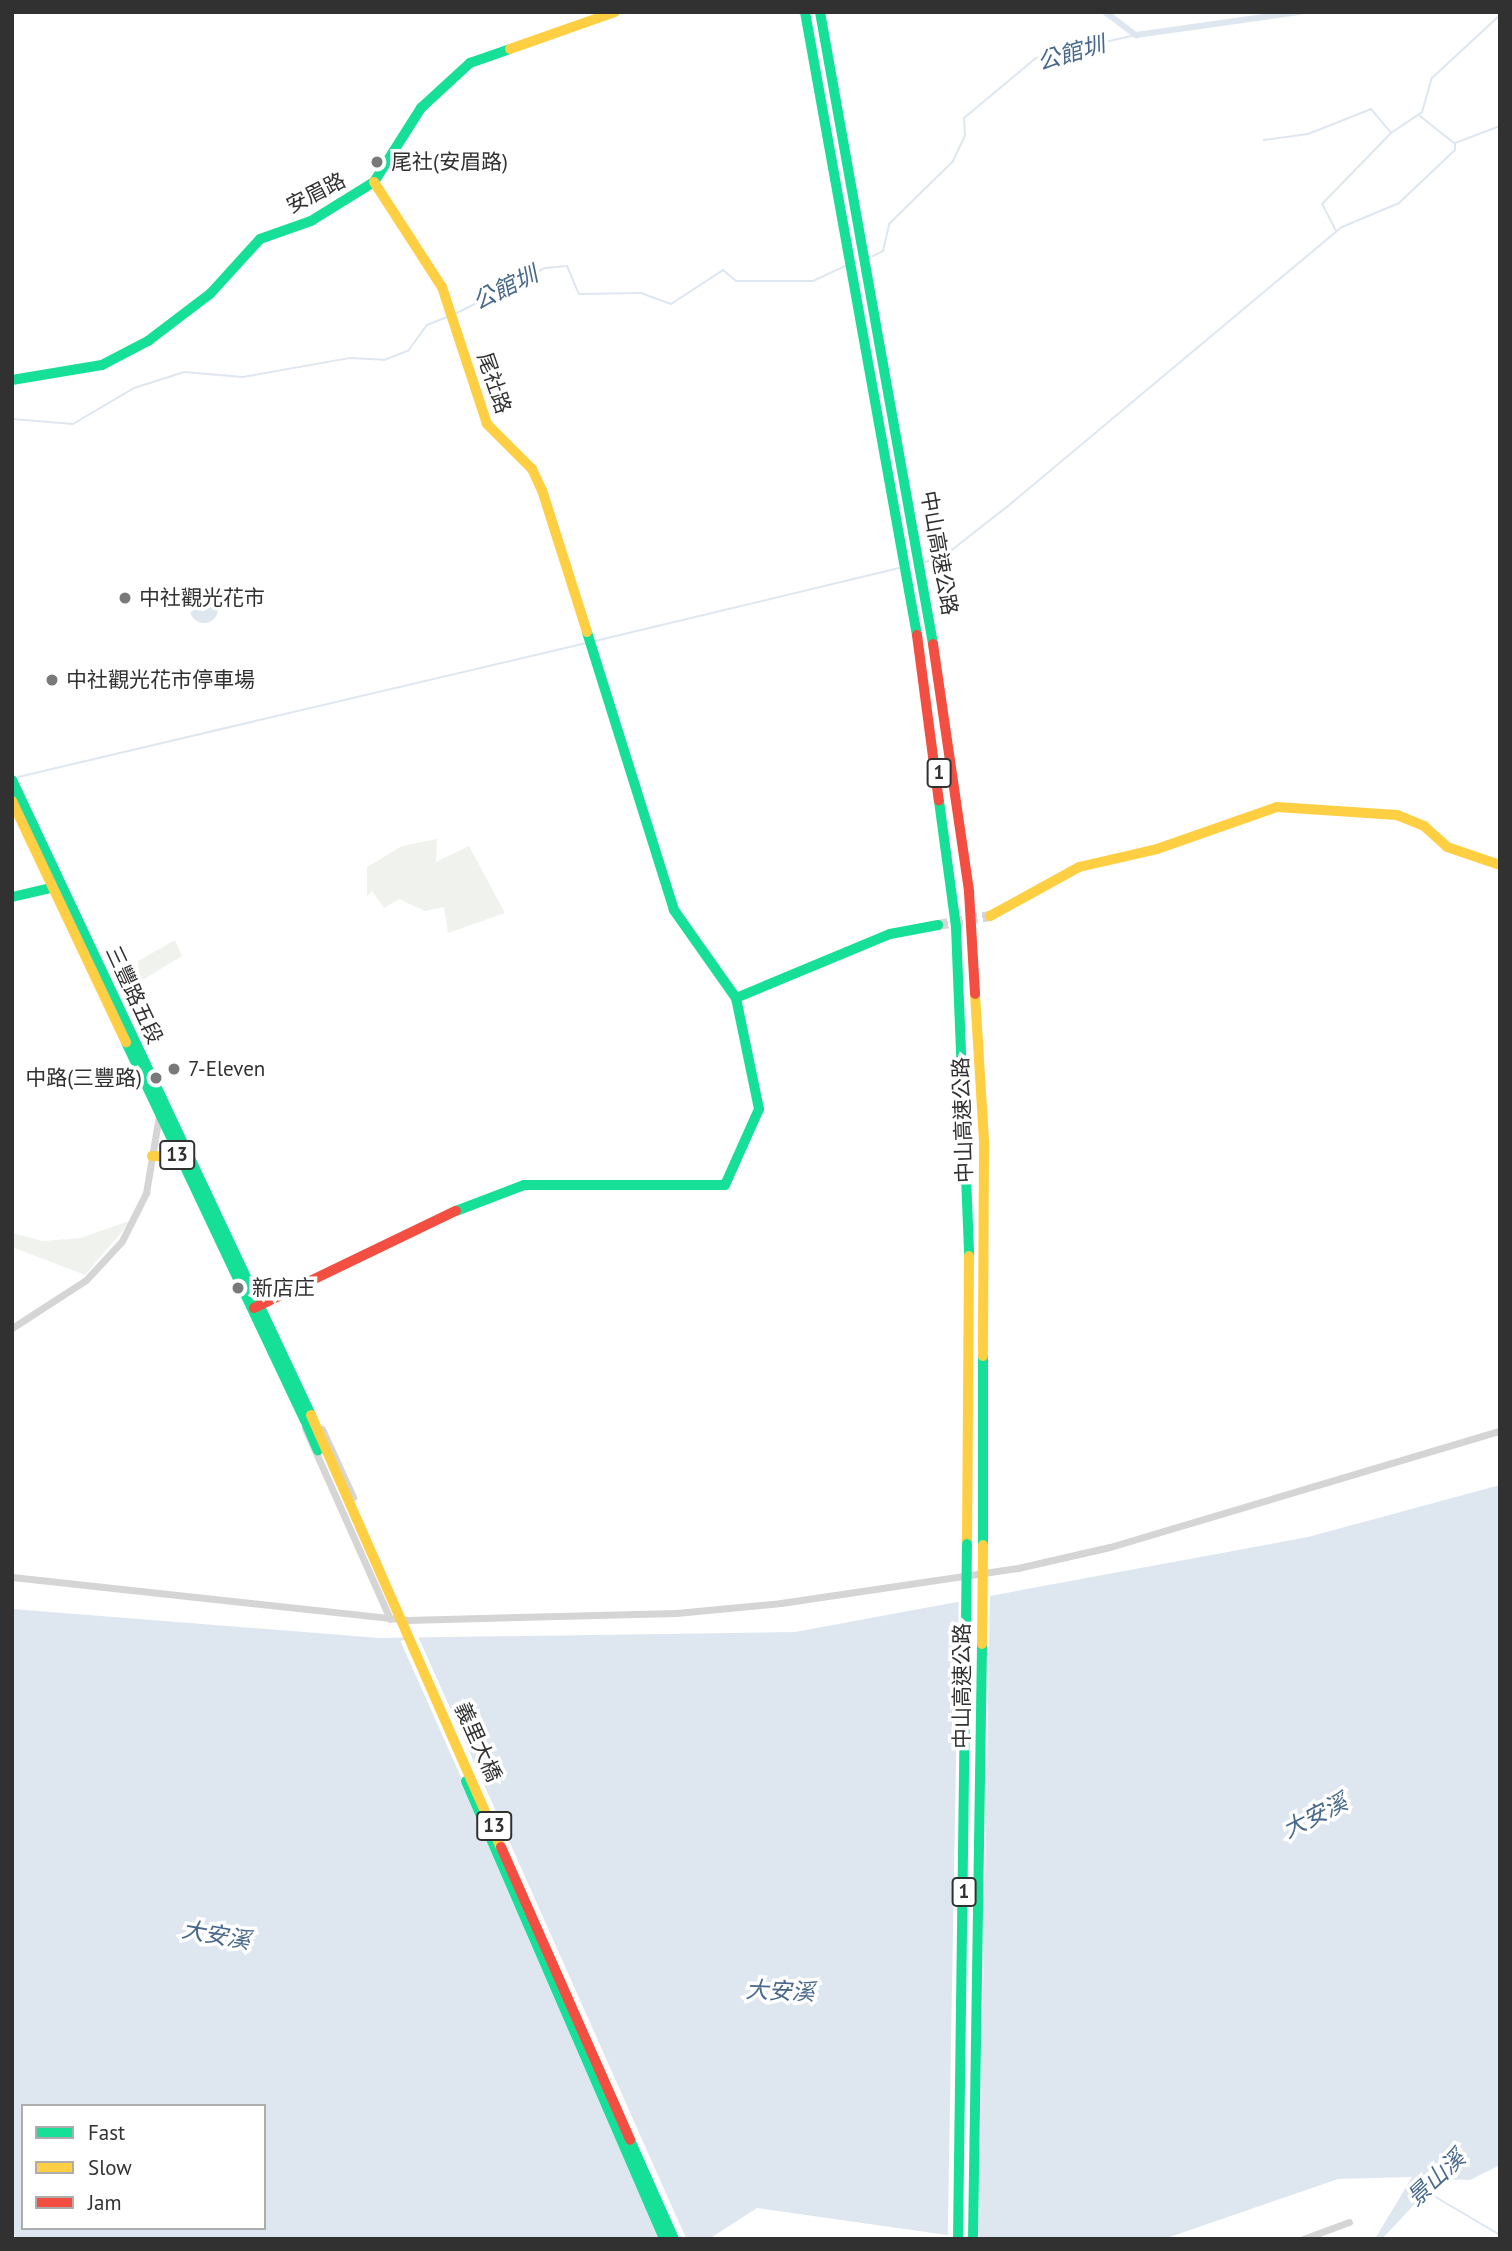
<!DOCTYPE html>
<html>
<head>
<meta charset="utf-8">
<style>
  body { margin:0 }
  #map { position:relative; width:1512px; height:2251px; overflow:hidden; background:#fff; font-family:"PT Sans","Noto Sans TC",sans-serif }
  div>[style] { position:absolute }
  .green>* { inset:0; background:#f0f3ed }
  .water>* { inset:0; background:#dee7f0 }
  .round { border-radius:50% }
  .pier>* { inset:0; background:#fff; transform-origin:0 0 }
  .stream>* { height:2px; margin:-1px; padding:0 1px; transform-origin:1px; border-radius:1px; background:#dee7f0 }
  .canal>* { height:6px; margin:-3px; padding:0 3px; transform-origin:3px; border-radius:3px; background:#dee7f0 }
  .secondary-tunnel>* { height:10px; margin-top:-5px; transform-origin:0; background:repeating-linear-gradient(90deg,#d6d6d6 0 10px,transparent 0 15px) }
  .street>* { height:7px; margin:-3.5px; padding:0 3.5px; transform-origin:3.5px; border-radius:3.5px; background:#d5d5d5 }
  .fast>* { height:10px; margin:-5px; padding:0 5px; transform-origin:5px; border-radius:5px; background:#16e098 }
  .slow>* { height:10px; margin:-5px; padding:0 5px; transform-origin:5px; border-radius:5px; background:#ffcf43 }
  .jam>* { height:10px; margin:-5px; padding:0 5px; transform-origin:5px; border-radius:5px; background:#f24e42 }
  .fast-bridge>* { height:10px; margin:-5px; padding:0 5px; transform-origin:5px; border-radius:5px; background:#16e098 }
  .slow-bridge>* { height:10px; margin:-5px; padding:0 5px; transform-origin:5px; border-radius:5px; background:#ffcf43 }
  .jam-bridge>* { height:10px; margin:-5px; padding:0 5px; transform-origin:5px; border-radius:5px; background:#f24e42 }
  .dots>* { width:19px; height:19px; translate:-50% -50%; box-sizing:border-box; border:4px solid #fff; border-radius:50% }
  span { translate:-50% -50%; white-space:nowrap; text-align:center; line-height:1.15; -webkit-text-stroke:7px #fff; paint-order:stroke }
  .shield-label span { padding:2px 5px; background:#fff; border:2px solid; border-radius:5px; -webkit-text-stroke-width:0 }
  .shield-label { font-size:19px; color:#313131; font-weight:700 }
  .poi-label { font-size:21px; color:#313131 }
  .left { translate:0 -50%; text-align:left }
  .right { translate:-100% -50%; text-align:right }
  .street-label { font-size:21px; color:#313131 }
  .water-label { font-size:23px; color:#48698b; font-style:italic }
  .frame { position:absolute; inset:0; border:14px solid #313131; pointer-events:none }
  .legend { position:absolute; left:21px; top:2104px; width:245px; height:126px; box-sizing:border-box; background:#fff; border:2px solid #adadad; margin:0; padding:9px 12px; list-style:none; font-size:21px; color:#313131 }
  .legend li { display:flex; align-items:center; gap:14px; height:35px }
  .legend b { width:35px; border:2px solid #adadad }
</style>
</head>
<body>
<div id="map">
  <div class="green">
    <i style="clip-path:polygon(437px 839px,436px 862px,469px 846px,505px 913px,448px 933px,444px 907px,425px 911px,399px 899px,384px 908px,372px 891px,367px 896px,367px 867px,402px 846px)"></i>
    <i style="clip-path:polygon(175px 940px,182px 956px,139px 982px,138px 961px)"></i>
    <i style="clip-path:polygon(132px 1220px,85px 1275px,12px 1247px,12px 1233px,42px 1241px,80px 1238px)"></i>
  </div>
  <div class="water">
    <i class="round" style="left:190px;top:595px;width:28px;height:28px"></i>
    <i style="clip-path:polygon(evenodd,1500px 1485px,1500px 2165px,1470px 2180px,1438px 2179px,1382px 2239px,1375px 2239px,1412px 2177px,1338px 2179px,1164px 2239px,975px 2239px,757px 2208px,709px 2239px,12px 2239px,12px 1609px,379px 1638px,795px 1632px,1308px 1537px,1500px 1485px,23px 2106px,264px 2106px,264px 2228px,23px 2228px,23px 2106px)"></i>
  </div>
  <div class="pier">
    <i style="left:990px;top:1589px;width:650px;height:31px;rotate:91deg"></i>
    <i style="left:417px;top:1634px;width:661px;height:18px;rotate:66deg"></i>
  </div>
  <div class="stream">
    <i style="left:1420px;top:116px;width:43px;rotate:38.5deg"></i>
    <i style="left:1264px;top:140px;width:44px;rotate:-7.8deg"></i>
    <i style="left:1308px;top:134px;width:68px;rotate:-21.6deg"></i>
    <i style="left:1371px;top:109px;width:30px;rotate:50deg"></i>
    <i style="left:1336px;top:231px;width:30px;rotate:-117deg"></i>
    <i style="left:1322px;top:204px;width:99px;rotate:-45.8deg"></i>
    <i style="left:1391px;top:133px;width:37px;rotate:-34deg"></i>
    <i style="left:1422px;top:112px;width:35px;rotate:-74deg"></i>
    <i style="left:1432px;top:78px;width:93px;rotate:-42.8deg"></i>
    <i style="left:873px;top:256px;width:11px;rotate:-27deg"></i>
    <i style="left:883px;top:251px;width:28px;rotate:-77deg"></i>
    <i style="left:889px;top:224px;width:90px;rotate:-44.5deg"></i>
    <i style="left:953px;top:161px;width:29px;rotate:-65deg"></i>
    <i style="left:965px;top:135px;width:17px;rotate:-93deg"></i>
    <i style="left:964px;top:118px;width:94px;rotate:-39.8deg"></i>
    <i style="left:1036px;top:58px;width:103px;rotate:-13deg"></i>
    <i style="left:455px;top:314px;width:101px;rotate:-27.1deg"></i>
    <i style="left:545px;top:268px;width:22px;rotate:-5deg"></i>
    <i style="left:567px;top:266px;width:30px;rotate:67deg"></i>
    <i style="left:579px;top:294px;width:62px;rotate:-0.9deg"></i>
    <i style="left:641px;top:293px;width:32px;rotate:20deg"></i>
    <i style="left:671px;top:304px;width:62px;rotate:-33.2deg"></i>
    <i style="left:723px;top:270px;width:17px;rotate:40deg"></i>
    <i style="left:736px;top:281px;width:77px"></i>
    <i style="left:813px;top:281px;width:38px;rotate:-25deg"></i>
    <i style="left:12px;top:419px;width:61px;rotate:4.7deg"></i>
    <i style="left:73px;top:424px;width:71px;rotate:-30.5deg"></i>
    <i style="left:134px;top:388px;width:52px;rotate:-17.7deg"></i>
    <i style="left:184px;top:372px;width:59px;rotate:4.8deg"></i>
    <i style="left:243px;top:377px;width:109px;rotate:-10.1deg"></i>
    <i style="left:350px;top:358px;width:34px;rotate:3deg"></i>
    <i style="left:384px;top:360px;width:26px;rotate:-21deg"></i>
    <i style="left:408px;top:351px;width:32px;rotate:-54deg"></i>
    <i style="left:427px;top:325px;width:22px;rotate:-22deg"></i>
    <i style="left:925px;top:562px;width:20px;rotate:-18deg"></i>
    <i style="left:944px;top:556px;width:81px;rotate:-38deg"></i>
    <i style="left:1008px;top:506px;width:435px;rotate:-39.9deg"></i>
    <i style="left:1342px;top:227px;width:62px;rotate:-22.8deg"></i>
    <i style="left:1399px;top:203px;width:77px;rotate:-43.4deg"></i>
    <i style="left:1455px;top:150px;width:7px;rotate:-90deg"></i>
    <i style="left:1455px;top:143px;width:48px;rotate:-20.7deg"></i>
    <i style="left:595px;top:641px;width:317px;rotate:-13.5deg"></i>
    <i style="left:18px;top:777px;width:584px;rotate:-13.27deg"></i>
    <i style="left:1427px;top:2192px;width:85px;rotate:30.5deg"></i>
  </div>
  <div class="canal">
    <i style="left:1105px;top:12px;width:39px;rotate:37deg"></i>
    <i style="left:1136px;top:35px;width:166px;rotate:-8deg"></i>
  </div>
  <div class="secondary-tunnel">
    <i style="left:938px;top:925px;width:53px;rotate:-9.8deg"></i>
  </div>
  <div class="street">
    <i style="left:12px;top:1328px;width:88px;rotate:-33deg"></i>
    <i style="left:86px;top:1280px;width:53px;rotate:-47.3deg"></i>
    <i style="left:122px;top:1241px;width:54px;rotate:-63.4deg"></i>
    <i style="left:146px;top:1193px;width:85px;rotate:-80.5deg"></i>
    <i style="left:305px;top:1428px;width:209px;rotate:66deg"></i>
    <i style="left:322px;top:1429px;width:75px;rotate:65.5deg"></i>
    <i style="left:12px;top:1577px;width:397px;rotate:6.2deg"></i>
    <i style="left:407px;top:1620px;width:269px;rotate:-1.5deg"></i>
    <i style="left:676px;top:1613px;width:105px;rotate:-5.4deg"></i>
    <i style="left:781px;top:1603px;width:240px;rotate:-8.4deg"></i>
    <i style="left:1018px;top:1568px;width:94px;rotate:-12.9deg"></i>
    <i style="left:1110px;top:1547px;width:407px;rotate:-16.6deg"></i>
    <i style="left:1303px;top:2239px;width:49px;rotate:-20.3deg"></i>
  </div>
  <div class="fast">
    <i style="left:805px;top:12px;width:633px;rotate:79.81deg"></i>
    <i style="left:820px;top:12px;width:642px;rotate:79.86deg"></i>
    <i style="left:12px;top:380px;width:91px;rotate:-9.5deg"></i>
    <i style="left:102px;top:365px;width:52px;rotate:-27.6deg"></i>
    <i style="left:148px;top:341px;width:78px;rotate:-37.2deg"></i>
    <i style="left:210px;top:294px;width:74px;rotate:-47.7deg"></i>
    <i style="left:260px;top:239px;width:54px;rotate:-19.4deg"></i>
    <i style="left:311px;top:221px;width:74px;rotate:-31.8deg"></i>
    <i style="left:374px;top:182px;width:88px;rotate:-57.6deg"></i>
    <i style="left:421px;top:108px;width:67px;rotate:-42.6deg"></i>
    <i style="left:470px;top:63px;width:42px;rotate:-19.3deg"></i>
    <i style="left:12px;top:780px;width:702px;rotate:64.79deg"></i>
    <i style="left:939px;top:801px;width:127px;rotate:82.3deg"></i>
    <i style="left:956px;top:927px;width:329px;rotate:87.7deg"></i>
    <i style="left:12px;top:897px;width:48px;rotate:-13.2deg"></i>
    <i style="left:736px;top:998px;width:167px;rotate:-22.6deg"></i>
    <i style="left:890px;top:934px;width:49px;rotate:-10.6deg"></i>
    <i style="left:126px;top:1042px;width:418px;rotate:64.7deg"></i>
    <i style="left:456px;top:1211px;width:73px;rotate:-20.9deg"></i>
    <i style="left:524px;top:1185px;width:201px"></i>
    <i style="left:725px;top:1185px;width:83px;rotate:-65.9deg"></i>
    <i style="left:759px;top:1109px;width:113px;rotate:-101.7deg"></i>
    <i style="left:736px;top:998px;width:108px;rotate:-125.2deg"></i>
    <i style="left:674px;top:910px;width:291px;rotate:-107.4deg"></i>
    <i style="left:983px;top:1545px;width:189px;rotate:-90deg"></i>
  </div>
  <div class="slow">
    <i style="left:510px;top:49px;width:111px;rotate:-19.4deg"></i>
    <i style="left:374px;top:182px;width:125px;rotate:57.1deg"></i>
    <i style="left:442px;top:287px;width:144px;rotate:71.8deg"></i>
    <i style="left:487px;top:424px;width:64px;rotate:45deg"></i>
    <i style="left:532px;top:469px;width:23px;rotate:65deg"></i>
    <i style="left:542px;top:490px;width:149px;rotate:72.4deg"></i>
    <i style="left:12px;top:801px;width:267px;rotate:64.7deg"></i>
    <i style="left:990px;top:916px;width:102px;rotate:-28.8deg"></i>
    <i style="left:1079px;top:867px;width:80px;rotate:-13deg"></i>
    <i style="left:1157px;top:849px;width:127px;rotate:-19.3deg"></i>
    <i style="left:1277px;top:807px;width:120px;rotate:3.8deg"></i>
    <i style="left:1397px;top:815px;width:29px;rotate:22deg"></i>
    <i style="left:1424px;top:826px;width:31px;rotate:42deg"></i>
    <i style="left:1447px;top:847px;width:56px;rotate:18.8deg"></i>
    <i style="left:975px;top:994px;width:148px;rotate:86.5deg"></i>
    <i style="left:984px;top:1142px;width:214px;rotate:90.3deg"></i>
    <i style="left:152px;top:1156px;width:26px;rotate:2deg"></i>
    <i style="left:967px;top:1544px;width:288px;rotate:-89.6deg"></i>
  </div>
  <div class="jam">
    <i style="left:917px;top:635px;width:167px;rotate:82.5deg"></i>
    <i style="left:933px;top:644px;width:251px;rotate:81.7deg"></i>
    <i style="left:969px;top:892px;width:102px;rotate:86.6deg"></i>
    <i style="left:254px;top:1308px;width:224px;rotate:-25.7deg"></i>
  </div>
  <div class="fast-bridge">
    <i style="left:305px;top:1420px;width:33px;rotate:67deg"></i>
    <i style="left:466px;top:1781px;width:499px;rotate:66.6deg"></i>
    <i style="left:630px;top:2140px;width:108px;rotate:66deg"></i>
    <i style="left:958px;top:2239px;width:695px;rotate:-89.26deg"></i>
    <i style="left:973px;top:2239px;width:595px;rotate:-89.13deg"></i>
  </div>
  <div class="slow-bridge">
    <i style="left:311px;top:1415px;width:472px;rotate:66.3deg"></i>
    <i style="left:982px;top:1644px;width:99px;rotate:-89.4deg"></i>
  </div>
  <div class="jam-bridge">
    <i style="left:501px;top:1847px;width:320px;rotate:66.2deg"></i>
  </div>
  <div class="dots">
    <i style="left:377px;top:162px;background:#797979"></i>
    <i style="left:125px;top:598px;background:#797979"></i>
    <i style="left:52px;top:680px;background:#797979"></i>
    <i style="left:174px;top:1069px;background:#797979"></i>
    <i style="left:156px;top:1078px;background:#797979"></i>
    <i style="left:238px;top:1288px;background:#797979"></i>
  </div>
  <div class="shield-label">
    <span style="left:939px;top:773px">1</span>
    <span style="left:177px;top:1155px">13</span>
    <span style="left:494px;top:1826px">13</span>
    <span style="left:964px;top:1892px">1</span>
  </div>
  <div class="poi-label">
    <span class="left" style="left:391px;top:162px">尾社(安眉路)</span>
    <span class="left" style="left:139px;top:598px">中社觀光花市</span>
    <span class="left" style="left:66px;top:680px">中社觀光花市停車場</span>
    <span class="left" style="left:188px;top:1069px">7-Eleven</span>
    <span class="right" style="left:142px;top:1078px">中路(三豐路)</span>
    <span class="left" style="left:252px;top:1288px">新店庄</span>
  </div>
  <div class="street-label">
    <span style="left:316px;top:193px;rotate:-27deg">安眉路</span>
    <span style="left:494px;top:383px;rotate:71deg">尾社路</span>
    <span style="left:939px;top:553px;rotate:80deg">中山高速公路</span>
    <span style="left:134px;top:995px;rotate:65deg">三豐路五段</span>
    <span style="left:963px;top:1120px;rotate:-92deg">中山高速公路</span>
    <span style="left:962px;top:1686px;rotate:-90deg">中山高速公路</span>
    <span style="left:478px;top:1742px;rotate:66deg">義里大橋</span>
  </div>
  <div class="water-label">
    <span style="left:1071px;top:53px;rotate:-16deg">公館圳</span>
    <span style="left:505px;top:288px;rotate:-26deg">公館圳</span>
    <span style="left:1315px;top:1816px;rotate:-27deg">大安溪</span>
    <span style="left:216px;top:1935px;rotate:10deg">大安溪</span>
    <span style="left:780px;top:1991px;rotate:2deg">大安溪</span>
    <span style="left:1436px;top:2178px;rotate:-43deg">景山溪</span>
  </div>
  <div class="frame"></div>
  <ul class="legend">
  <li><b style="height:9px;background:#16e098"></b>Fast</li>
  <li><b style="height:9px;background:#ffcf43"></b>Slow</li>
  <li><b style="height:9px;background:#f24e42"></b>Jam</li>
  </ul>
</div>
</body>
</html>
